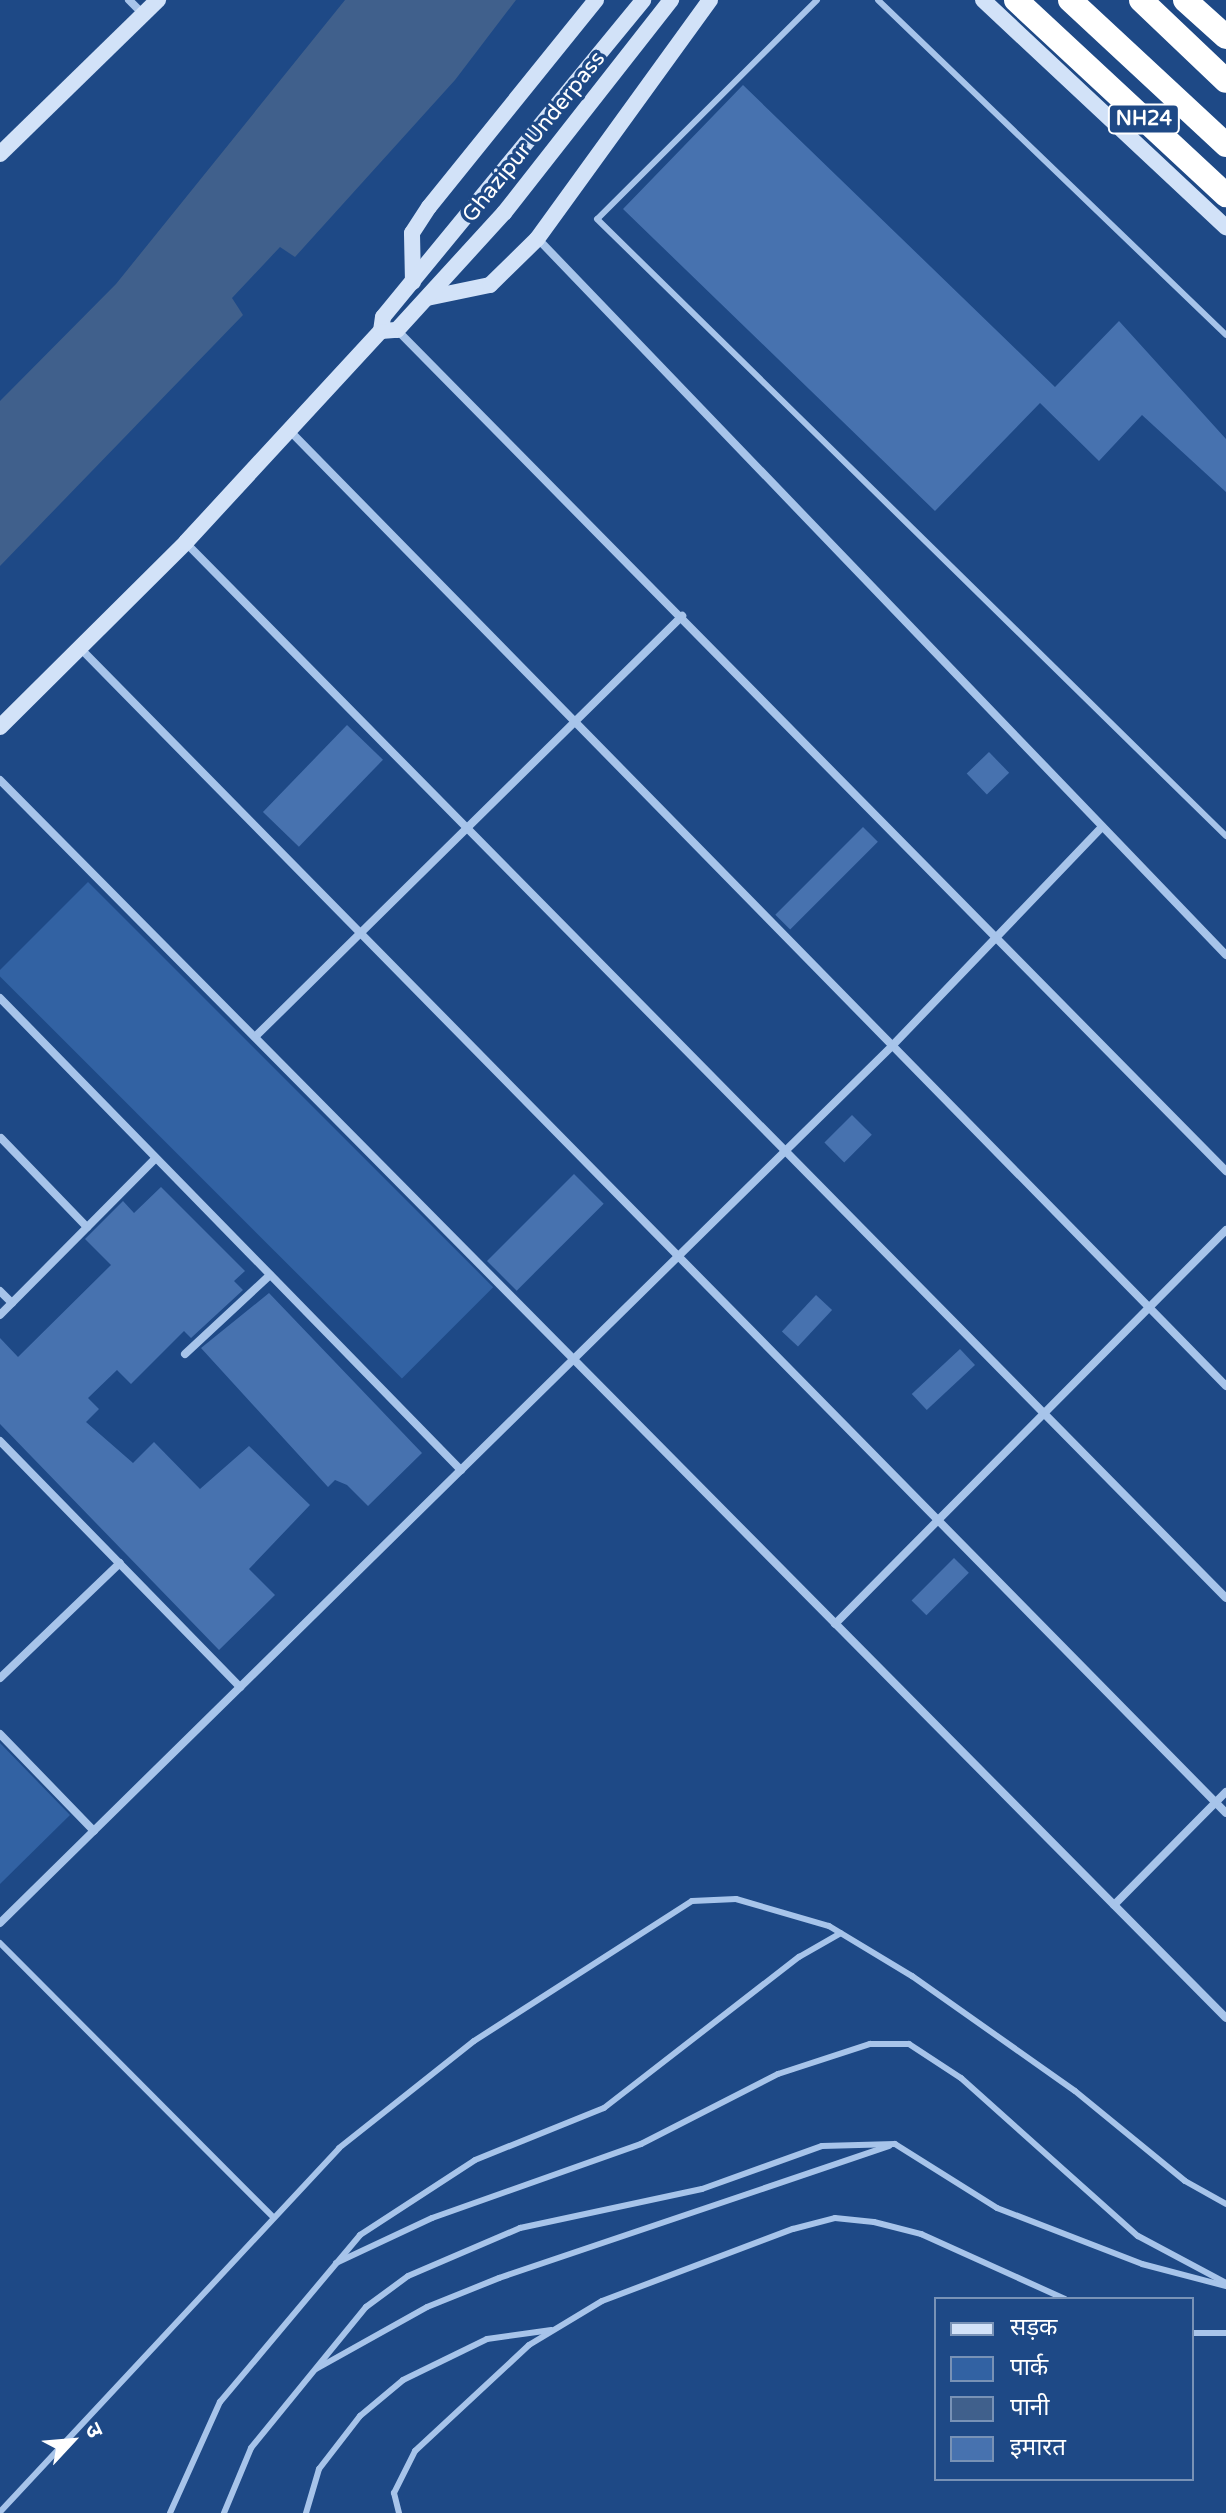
<!DOCTYPE html>
<html>
<head>
<meta charset="utf-8">
<style>
  body { margin:0 }
  #map { position:relative; width:1226px; height:2513px; overflow:hidden; background:#1e4986; font-family:"Varela Round","Noto Sans Devanagari",sans-serif }
  div>[style] { position:absolute }
  .green>* { inset:0; background:#3262a3; transform-origin:0 0 }
  .water>* { inset:0; background:#40608c }
  .building>* { inset:0; background:#4772af; transform-origin:0 0 }
  .lane>* { height:6px; margin:-3px; padding:0 3px; transform-origin:3px; border-radius:3px; background:#a7c4ea }
  .street>* { height:8px; margin:-4px; padding:0 4px; transform-origin:4px; border-radius:4px; background:#a7c4ea }
  .secondary>* { height:16px; margin:-8px; padding:0 8px; transform-origin:8px; border-radius:8px; background:#d2e2f8 }
  .highway>* { height:24px; margin:-12px; padding:0 12px; transform-origin:12px; border-radius:12px; background:#fff }
  span { translate:-50% -50%; white-space:nowrap; text-align:center; line-height:1.15; -webkit-text-stroke:7px #1e4986; paint-order:stroke }
  .shield-label span { padding:2px 6px; background:#1e4986; border:2px solid; border-radius:6px; -webkit-text-stroke-width:0 }
  .shield-label { font-size:20px; color:#fff; font-weight:700 }
  .street-label { font-size:22px; color:#fff }
  .legend { position:absolute; left:934px; top:2297px; width:260px; height:184px; box-sizing:border-box; background:#1e4986; border:2px solid #7892b6; margin:0; padding:10px 14px; list-style:none; font-size:24px; color:#fff }
  .legend li { display:flex; align-items:center; gap:16px; height:40px }
  .legend b { width:40px; border:2px solid #7892b6 }
  .north { position:absolute; left:32px; top:2401px; width:80px; height:80px; -webkit-text-stroke:6px #1e4986; paint-order:stroke; rotate:64deg; font-size:22px; font-weight:700; line-height:32px; text-align:center; color:#fff }
  .north::after { content:''; display:block; margin:auto; width:28px; height:36px; background:#fff; clip-path:polygon(50% 0,100% 100%,50% 72%,0 100%) }
</style>
</head>
<body>
<div id="map">
  <div class="green">
    <i style="left:88px;top:882px;width:573px;height:129px;rotate:45deg"></i>
    <i style="clip-path:polygon(0 1743px,70px 1815px,0 1884px)"></i>
  </div>
  <div class="water">
    <i style="clip-path:polygon(345px 0,516px 0,455px 80px,295px 257px,280px 247px,232px 298px,243px 315px,0 566px,0 401px,116px 284px)"></i>
  </div>
  <div class="building">
    <i style="clip-path:polygon(743px 85px,1055px 387px,1119px 321px,1226px 439px,1226px 492px,1142px 415px,1099px 461px,1040px 403px,935px 511px,623px 209px)"></i>
    <i style="left:347px;top:725px;width:50px;height:121px;rotate:44deg"></i>
    <i style="left:989px;top:752px;width:29px;height:31px;rotate:46deg"></i>
    <i style="left:863px;top:827px;width:21px;height:124px;rotate:45deg"></i>
    <i style="left:852px;top:1115px;width:28px;height:39px;rotate:45deg"></i>
    <i style="left:574px;top:1174px;width:42px;height:123px;rotate:45deg"></i>
    <i style="clip-path:polygon(161px 1187px,245px 1271px,234px 1281px,243px 1290px,191px 1338px,184px 1331px,131px 1384px,117px 1370px,88px 1398px,99px 1409px,86px 1422px,133px 1463px,154px 1442px,200px 1489px,249px 1446px,310px 1505px,249px 1569px,275px 1595px,219px 1650px,0 1424px,0 1338px,18px 1357px,111px 1265px,85px 1239px,123px 1201px,134px 1213px)"></i>
    <i style="clip-path:polygon(269px 1293px,422px 1453px,368px 1506px,347px 1485px,335px 1480px,328px 1487px,201px 1348px)"></i>
    <i style="left:816px;top:1295px;width:22px;height:50px;rotate:43deg"></i>
    <i style="left:960px;top:1349px;width:22px;height:66px;rotate:47deg"></i>
    <i style="left:954px;top:1558px;width:21px;height:60px;rotate:45deg"></i>
  </div>
  <div class="lane">
    <i style="left:817px;top:0;width:310px;rotate:135.1deg"></i>
    <i style="left:597px;top:219px;width:881px;rotate:44.45deg"></i>
    <i style="left:878px;top:0;width:483px;rotate:43.9deg"></i>
    <i style="left:0;top:1943px;width:387px;rotate:45.1deg"></i>
    <i style="left:336px;top:2263px;width:106px;rotate:-25.1deg"></i>
    <i style="left:432px;top:2218px;width:222px;rotate:-19.5deg"></i>
    <i style="left:641px;top:2144px;width:154px;rotate:-27.1deg"></i>
    <i style="left:778px;top:2074px;width:97px;rotate:-18.1deg"></i>
    <i style="left:870px;top:2044px;width:39px"></i>
    <i style="left:909px;top:2044px;width:62px;rotate:33.2deg"></i>
    <i style="left:961px;top:2078px;width:237px;rotate:41.8deg"></i>
    <i style="left:1138px;top:2236px;width:100px;rotate:28.1deg"></i>
    <i style="left:1192px;top:2333px;width:34px"></i>
    <i style="left:316px;top:2369px;width:127px;rotate:-29.2deg"></i>
    <i style="left:427px;top:2307px;width:78px;rotate:-21.9deg"></i>
    <i style="left:499px;top:2278px;width:412px;rotate:-18.7deg"></i>
    <i style="left:0;top:2512px;width:497px;rotate:-47deg"></i>
    <i style="left:339px;top:2148px;width:172px;rotate:-38.4deg"></i>
    <i style="left:474px;top:2041px;width:259px;rotate:-32.7deg"></i>
    <i style="left:692px;top:1901px;width:44px;rotate:-2.6deg"></i>
    <i style="left:736px;top:1899px;width:97px;rotate:16.2deg"></i>
    <i style="left:829px;top:1926px;width:97px;rotate:31.1deg"></i>
    <i style="left:912px;top:1976px;width:199px;rotate:35.2deg"></i>
    <i style="left:1075px;top:2091px;width:142px;rotate:39.3deg"></i>
    <i style="left:1185px;top:2181px;width:47px;rotate:29.3deg"></i>
    <i style="left:170px;top:2513px;width:122px;rotate:-65.8deg"></i>
    <i style="left:220px;top:2402px;width:218px;rotate:-50deg"></i>
    <i style="left:360px;top:2235px;width:137px;rotate:-33.1deg"></i>
    <i style="left:475px;top:2160px;width:139px;rotate:-22deg"></i>
    <i style="left:604px;top:2108px;width:247px;rotate:-37.8deg"></i>
    <i style="left:799px;top:1957px;width:48px;rotate:-29.7deg"></i>
    <i style="left:224px;top:2513px;width:70px;rotate:-67.4deg"></i>
    <i style="left:251px;top:2448px;width:182px;rotate:-50.8deg"></i>
    <i style="left:366px;top:2307px;width:52px;rotate:-36.4deg"></i>
    <i style="left:408px;top:2276px;width:122px;rotate:-23.2deg"></i>
    <i style="left:520px;top:2228px;width:186px;rotate:-12.1deg"></i>
    <i style="left:702px;top:2189px;width:127px;rotate:-19.7deg"></i>
    <i style="left:822px;top:2146px;width:73px;rotate:-1.6deg"></i>
    <i style="left:895px;top:2144px;width:120px;rotate:32.1deg"></i>
    <i style="left:997px;top:2208px;width:155px;rotate:21.1deg"></i>
    <i style="left:1142px;top:2264px;width:87px;rotate:14.7deg"></i>
    <i style="left:306px;top:2513px;width:46px;rotate:-73.5deg"></i>
    <i style="left:319px;top:2469px;width:67px;rotate:-52.3deg"></i>
    <i style="left:360px;top:2416px;width:56px;rotate:-39.9deg"></i>
    <i style="left:403px;top:2380px;width:93px;rotate:-26deg"></i>
    <i style="left:487px;top:2339px;width:65px;rotate:-8deg"></i>
    <i style="left:399px;top:2513px;width:21px;rotate:-104deg"></i>
    <i style="left:394px;top:2493px;width:47px;rotate:-63.4deg"></i>
    <i style="left:415px;top:2451px;width:156px;rotate:-42.9deg"></i>
    <i style="left:529px;top:2345px;width:85px;rotate:-31.1deg"></i>
    <i style="left:602px;top:2301px;width:204px;rotate:-20.7deg"></i>
    <i style="left:793px;top:2229px;width:43px;rotate:-14.7deg"></i>
    <i style="left:835px;top:2218px;width:39px;rotate:6deg"></i>
    <i style="left:874px;top:2222px;width:49px;rotate:14.3deg"></i>
    <i style="left:921px;top:2234px;width:158px;rotate:24.3deg"></i>
  </div>
  <div class="street">
    <i style="left:129px;top:0;width:20px;rotate:45deg"></i>
    <i style="left:538px;top:239px;width:993px;rotate:46.14deg"></i>
    <i style="left:395px;top:328px;width:1184px;rotate:45.41deg"></i>
    <i style="left:288px;top:429px;width:1340px;rotate:45.57deg"></i>
    <i style="left:186px;top:543px;width:1481px;rotate:45.41deg"></i>
    <i style="left:80px;top:648px;width:1634px;rotate:45.47deg"></i>
    <i style="left:0;top:780px;width:1742px;rotate:45.28deg"></i>
    <i style="left:0;top:998px;width:660px;rotate:45.68deg"></i>
    <i style="left:255px;top:1037px;width:600px;rotate:-44.59deg"></i>
    <i style="left:1px;top:1138px;width:124px;rotate:46deg"></i>
    <i style="left:0;top:1291px;width:17px;rotate:45deg"></i>
    <i style="left:0;top:1315px;width:221px;rotate:-45.2deg"></i>
    <i style="left:185px;top:1354px;width:116px;rotate:-42.9deg"></i>
    <i style="left:0;top:1441px;width:344px;rotate:45.7deg"></i>
    <i style="left:835px;top:1624px;width:555px;rotate:-45.22deg"></i>
    <i style="left:0;top:1678px;width:166px;rotate:-43.8deg"></i>
    <i style="left:0;top:1734px;width:135px;rotate:45.9deg"></i>
    <i style="left:1114px;top:1905px;width:159px;rotate:-45.3deg"></i>
    <i style="left:0;top:1923px;width:1251px;rotate:-44.51deg"></i>
    <i style="left:892px;top:1046px;width:303px;rotate:-46.2deg"></i>
  </div>
  <div class="secondary">
    <i style="left:983px;top:0;width:333px;rotate:43.1deg"></i>
    <i style="left:0;top:154px;width:221px;rotate:-44.3deg"></i>
    <i style="left:413px;top:282px;width:49px;rotate:-91.2deg"></i>
    <i style="left:412px;top:233px;width:31px;rotate:-57deg"></i>
    <i style="left:429px;top:207px;width:266px;rotate:-51.1deg"></i>
    <i style="left:427px;top:298px;width:64px;rotate:-11.7deg"></i>
    <i style="left:490px;top:285px;width:66px;rotate:-44.4deg"></i>
    <i style="left:537px;top:239px;width:295px;rotate:-54.1deg"></i>
    <i style="left:381px;top:331px;width:16px;rotate:-4deg"></i>
    <i style="left:397px;top:330px;width:159px;rotate:-47.6deg"></i>
    <i style="left:504px;top:213px;width:271px;rotate:-51.9deg"></i>
    <i style="left:0;top:727px;width:262px;rotate:-44.8deg"></i>
    <i style="left:186px;top:542px;width:287px;rotate:-47.3deg"></i>
    <i style="left:381px;top:331px;width:14px;rotate:-82deg"></i>
    <i style="left:383px;top:317px;width:410px;rotate:-50.6deg"></i>
  </div>
  <div class="highway">
    <i style="left:1016px;top:0;width:287px;rotate:42.9deg"></i>
    <i style="left:1070px;top:0;width:213px;rotate:42.9deg"></i>
    <i style="left:1141px;top:0;width:117px;rotate:43.6deg"></i>
    <i style="left:1185px;top:0;width:55px;rotate:42.1deg"></i>
  </div>
  <div class="shield-label">
    <span style="left:1144px;top:119px">NH24</span>
  </div>
  <div class="street-label">
    <span style="left:534px;top:137px;rotate:-51deg">Ghazipur Underpass</span>
  </div>
  <ul class="legend">
  <li><b style="height:10px;background:#d2e2f8"></b>सड़क</li>
  <li><b style="height:22px;background:#3262a3"></b>पार्क</li>
  <li><b style="height:22px;background:#40608c"></b>पानी</li>
  <li><b style="height:22px;background:#4772af"></b>इमारत</li>
  </ul>
  <div class="north">उ</div>
</div>
</body>
</html>
